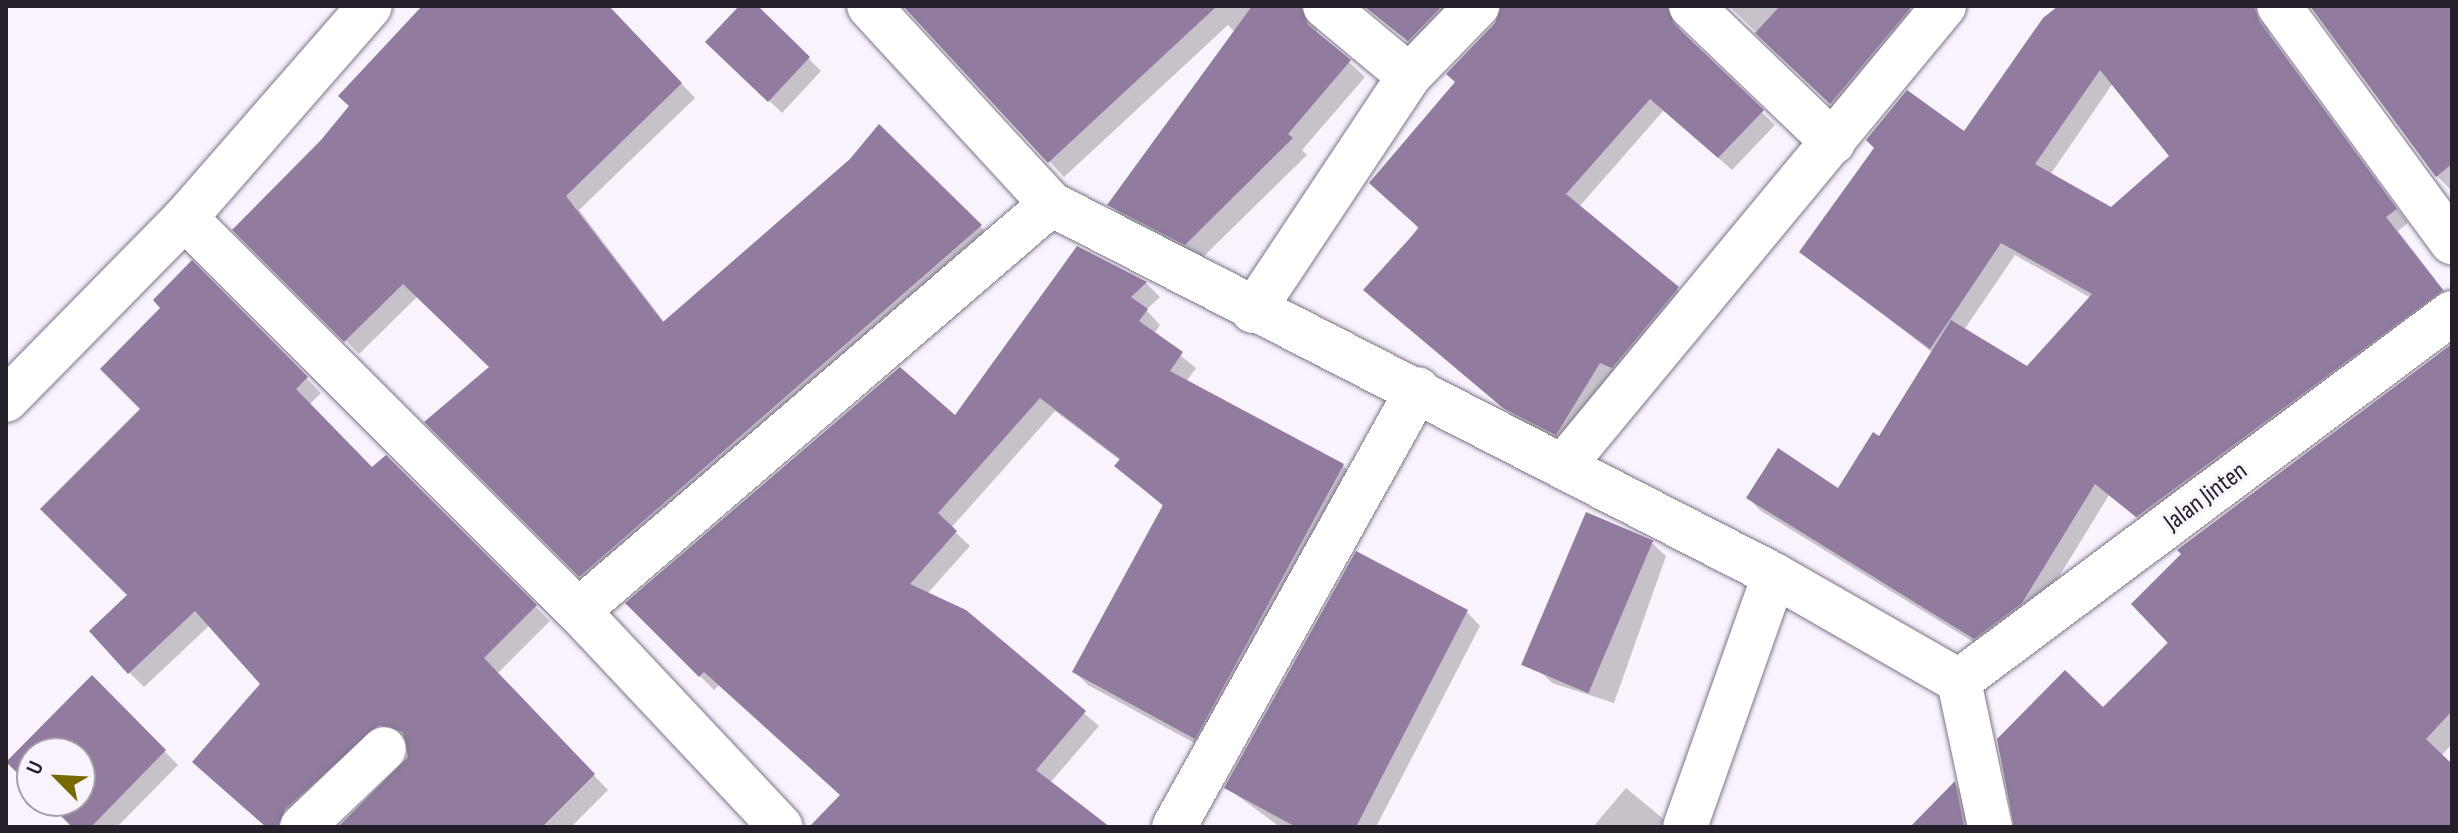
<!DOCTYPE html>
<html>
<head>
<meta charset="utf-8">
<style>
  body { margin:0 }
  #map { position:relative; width:2458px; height:833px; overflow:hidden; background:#f9f3fd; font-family:"Sofia Sans Condensed",sans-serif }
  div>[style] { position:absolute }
  .shadow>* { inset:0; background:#0003 }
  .building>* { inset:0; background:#917c9f; transform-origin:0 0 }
  .roads { filter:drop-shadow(0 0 2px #7f7388) drop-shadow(0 0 2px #7f7388) }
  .minor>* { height:44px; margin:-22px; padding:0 22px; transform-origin:22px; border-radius:22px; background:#fff }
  span { translate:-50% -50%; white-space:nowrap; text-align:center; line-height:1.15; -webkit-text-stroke:6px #f9f3fd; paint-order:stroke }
  .street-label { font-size:26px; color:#241f28 }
  .frame { position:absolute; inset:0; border:8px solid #241f28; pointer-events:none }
  .north { position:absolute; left:16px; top:737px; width:80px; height:80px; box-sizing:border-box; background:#f9f3fd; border:2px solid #a49ea8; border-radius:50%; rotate:294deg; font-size:22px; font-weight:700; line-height:32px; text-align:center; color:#241f28 }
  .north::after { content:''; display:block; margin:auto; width:28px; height:36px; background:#776a01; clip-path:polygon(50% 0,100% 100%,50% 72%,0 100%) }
</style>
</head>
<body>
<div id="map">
  <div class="shadow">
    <i style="clip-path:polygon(423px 6px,608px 6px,695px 98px,579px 210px,665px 323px,851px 160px,879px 127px,994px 240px,594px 589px,427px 422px,491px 367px,418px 296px,359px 354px,235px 230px,322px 142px)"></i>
    <i style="clip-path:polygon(741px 6px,755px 6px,821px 71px,782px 113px,708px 42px)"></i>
    <i style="clip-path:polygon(906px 6px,1321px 6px,1317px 32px,1365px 77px,1302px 150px,1307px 155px,1201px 259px,1125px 220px,1110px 204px,1235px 32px,1228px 25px,1064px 177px)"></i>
    <i style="clip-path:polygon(1364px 6px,1469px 6px,1424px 55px)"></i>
    <i style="clip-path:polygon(1532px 6px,1684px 6px,1679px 27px,1685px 38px,1775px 125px,1732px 170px,1664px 110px,1579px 207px,1691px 301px,1570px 447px,1518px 420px,1378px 303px)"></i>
    <i style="clip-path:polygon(1729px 6px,1908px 6px,1920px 24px,1844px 116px)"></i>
    <i style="clip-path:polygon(evenodd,2061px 6px,2274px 6px,2266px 22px,2271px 36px,2408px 223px,2398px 231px,2452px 301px,2151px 529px,2109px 495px,2035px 616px,1988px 651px,1761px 511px,1748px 498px,1839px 490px,1880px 438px,1933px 353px,1802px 252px,1964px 133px,2061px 6px,2113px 83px,2172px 157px,2111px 209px,2050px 175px,2113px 83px,2061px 6px,2015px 255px,2091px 298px,2027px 368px,1964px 330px,2015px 255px)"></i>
    <i style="clip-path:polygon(2312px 6px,2452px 6px,2450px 189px,2437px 176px)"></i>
    <i style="clip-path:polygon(1078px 248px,1146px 283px,1160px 297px,1146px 310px,1160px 325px,1154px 334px,1196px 368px,1186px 382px,1343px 466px,1357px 480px,1209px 751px,1088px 685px,1074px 671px,1164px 507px,1117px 466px,1121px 461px,1055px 411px,951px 528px,970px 546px,927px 594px,965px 612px,1099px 726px,1050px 783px,1089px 827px,812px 827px,842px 796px,719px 685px,714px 690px,628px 603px,955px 418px)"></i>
    <i style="clip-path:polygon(192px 263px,321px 393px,309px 405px,373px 469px,386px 457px,550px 621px,497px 674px,608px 790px,571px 827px,341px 827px,403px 768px,411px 743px,407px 739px,382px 745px,297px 827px,267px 827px,263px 684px,210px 625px,144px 687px,129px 672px,143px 409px,163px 308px)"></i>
    <i style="clip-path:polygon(2452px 344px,2452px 744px,2441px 756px,2452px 766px,2452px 827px,2015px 827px,2103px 710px)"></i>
    <i style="clip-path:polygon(1652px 543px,1666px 556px,1614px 703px,1552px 683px,1539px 670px)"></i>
    <i style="clip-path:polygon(1467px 612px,1480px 626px,1376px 827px,1280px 827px,1227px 788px)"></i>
    <i style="clip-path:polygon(92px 678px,178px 765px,117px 827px,75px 827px,49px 801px,80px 801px,80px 753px,32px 753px,32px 785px,9px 762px)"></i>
    <i style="clip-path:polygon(1955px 784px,1970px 800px,1977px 827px,1912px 827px)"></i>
    <i style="clip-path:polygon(1626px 788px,1661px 817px,1671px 827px,1593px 827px)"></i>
  </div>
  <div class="building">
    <i style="clip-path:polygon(422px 6px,609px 6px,682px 83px,566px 196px,663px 322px,850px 159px,879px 124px,982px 225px,579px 577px,424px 422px,489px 367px,403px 284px,344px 342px,232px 230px,321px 140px,349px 106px,338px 96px)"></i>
    <i style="clip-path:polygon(739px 6px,758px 6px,810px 57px,768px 102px,705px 42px)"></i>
    <i style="clip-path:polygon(903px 6px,1217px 6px,1048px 163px)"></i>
    <i style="clip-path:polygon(1252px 6px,1301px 6px,1308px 25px,1351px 60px,1288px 134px,1293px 138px,1185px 245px,1107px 205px)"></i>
    <i style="clip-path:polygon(1364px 6px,1442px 6px,1408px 41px)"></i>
    <i style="clip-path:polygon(1501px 6px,1667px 6px,1674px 24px,1764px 110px,1718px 158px,1650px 99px,1566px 194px,1679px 287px,1612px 368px,1600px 363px,1556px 435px,1503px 408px,1363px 290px,1419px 228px,1369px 183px,1455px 82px,1446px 74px,1495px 23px)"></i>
    <i style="clip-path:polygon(1780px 6px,1912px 6px,1830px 104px,1755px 33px)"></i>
    <i style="clip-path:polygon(evenodd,2058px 6px,2254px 6px,2259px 21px,2397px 209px,2386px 217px,2443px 290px,2136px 517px,2095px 484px,2022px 603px,1974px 639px,1746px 498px,1778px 448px,1838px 488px,1873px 432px,1879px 436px,1951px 320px,2027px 366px,2092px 294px,2001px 243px,1930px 349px,1799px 252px,1874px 148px,1866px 140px,1907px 90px,1964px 131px,2043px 18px,2058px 6px,2100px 70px,2169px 156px,2111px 207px,2035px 164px,2100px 70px)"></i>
    <i style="clip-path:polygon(2310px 6px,2452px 6px,2452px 164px,2436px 177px)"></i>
    <i style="clip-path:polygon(1077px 246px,1147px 282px,1131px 297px,1148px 309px,1139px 321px,1183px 352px,1170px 371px,1344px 464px,1195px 739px,1072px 672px,1163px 505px,1114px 466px,1120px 459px,1040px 398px,938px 513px,957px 531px,910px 584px,966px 610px,1086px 711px,1036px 770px,1110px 827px,809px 827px,840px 795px,704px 672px,699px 677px,625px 603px,900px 367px,955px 415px)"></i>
    <i style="clip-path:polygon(192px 260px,308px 377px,296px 389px,372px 467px,386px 455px,537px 605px,484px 658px,595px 774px,542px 827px,338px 827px,408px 757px,403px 732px,379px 725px,285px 809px,278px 827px,266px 827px,192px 762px,260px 684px,195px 611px,128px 674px,89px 631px,127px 595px,40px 509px,140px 409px,100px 369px,160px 308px,153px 300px)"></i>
    <i style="clip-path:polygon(2452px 344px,2452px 711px,2426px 739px,2452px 764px,2452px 827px,2014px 827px,1997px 739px,2065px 670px,2103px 707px,2168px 643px,2131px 604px,2181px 554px,2177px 550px)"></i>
    <i style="left:1586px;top:512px;width:73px;height:166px;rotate:23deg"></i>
    <i style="clip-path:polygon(1356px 551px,1468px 610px,1356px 827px,1296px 827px,1224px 788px)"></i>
    <i style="clip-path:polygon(92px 675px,166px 750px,91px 827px,72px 827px,46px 801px,80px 801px,80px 753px,32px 753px,32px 787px,6px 762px)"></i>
    <i style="clip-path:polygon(1955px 781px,1964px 827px,1910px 827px)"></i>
  </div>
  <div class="roads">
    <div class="minor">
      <i style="left:869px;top:6px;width:269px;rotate:47.4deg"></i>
      <i style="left:1051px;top:204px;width:813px;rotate:27.16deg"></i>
      <i style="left:1774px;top:575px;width:213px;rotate:29.8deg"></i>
      <i style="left:1959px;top:681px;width:149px;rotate:78deg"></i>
      <i style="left:1325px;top:6px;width:109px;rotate:39.8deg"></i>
      <i style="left:1691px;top:6px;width:197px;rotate:43.8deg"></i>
      <i style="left:2279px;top:6px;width:293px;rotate:53.8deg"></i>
      <i style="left:185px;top:218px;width:556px;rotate:45deg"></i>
      <i style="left:578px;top:611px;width:296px;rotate:46.8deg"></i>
      <i style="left:1253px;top:311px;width:282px;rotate:-56.4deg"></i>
      <i style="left:1409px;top:76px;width:98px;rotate:-45.8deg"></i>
      <i style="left:6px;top:400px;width:255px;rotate:-45.5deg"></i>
      <i style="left:185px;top:218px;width:281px;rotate:-48.9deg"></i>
      <i style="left:1564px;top:465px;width:596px;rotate:-50.38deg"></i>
      <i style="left:578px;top:611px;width:624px;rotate:-40.71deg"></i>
      <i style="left:1959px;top:681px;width:615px;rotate:-36.74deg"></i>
      <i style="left:302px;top:827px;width:113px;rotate:-43.6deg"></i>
      <i style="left:1174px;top:827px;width:501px;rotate:-60.88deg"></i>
      <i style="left:1685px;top:827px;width:267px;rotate:-70.5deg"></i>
    </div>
  </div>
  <div class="street-label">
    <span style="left:2206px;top:497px;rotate:-37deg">Jalan Jinten</span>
  </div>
  <div class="frame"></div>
  <div class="north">U</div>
</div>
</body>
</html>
